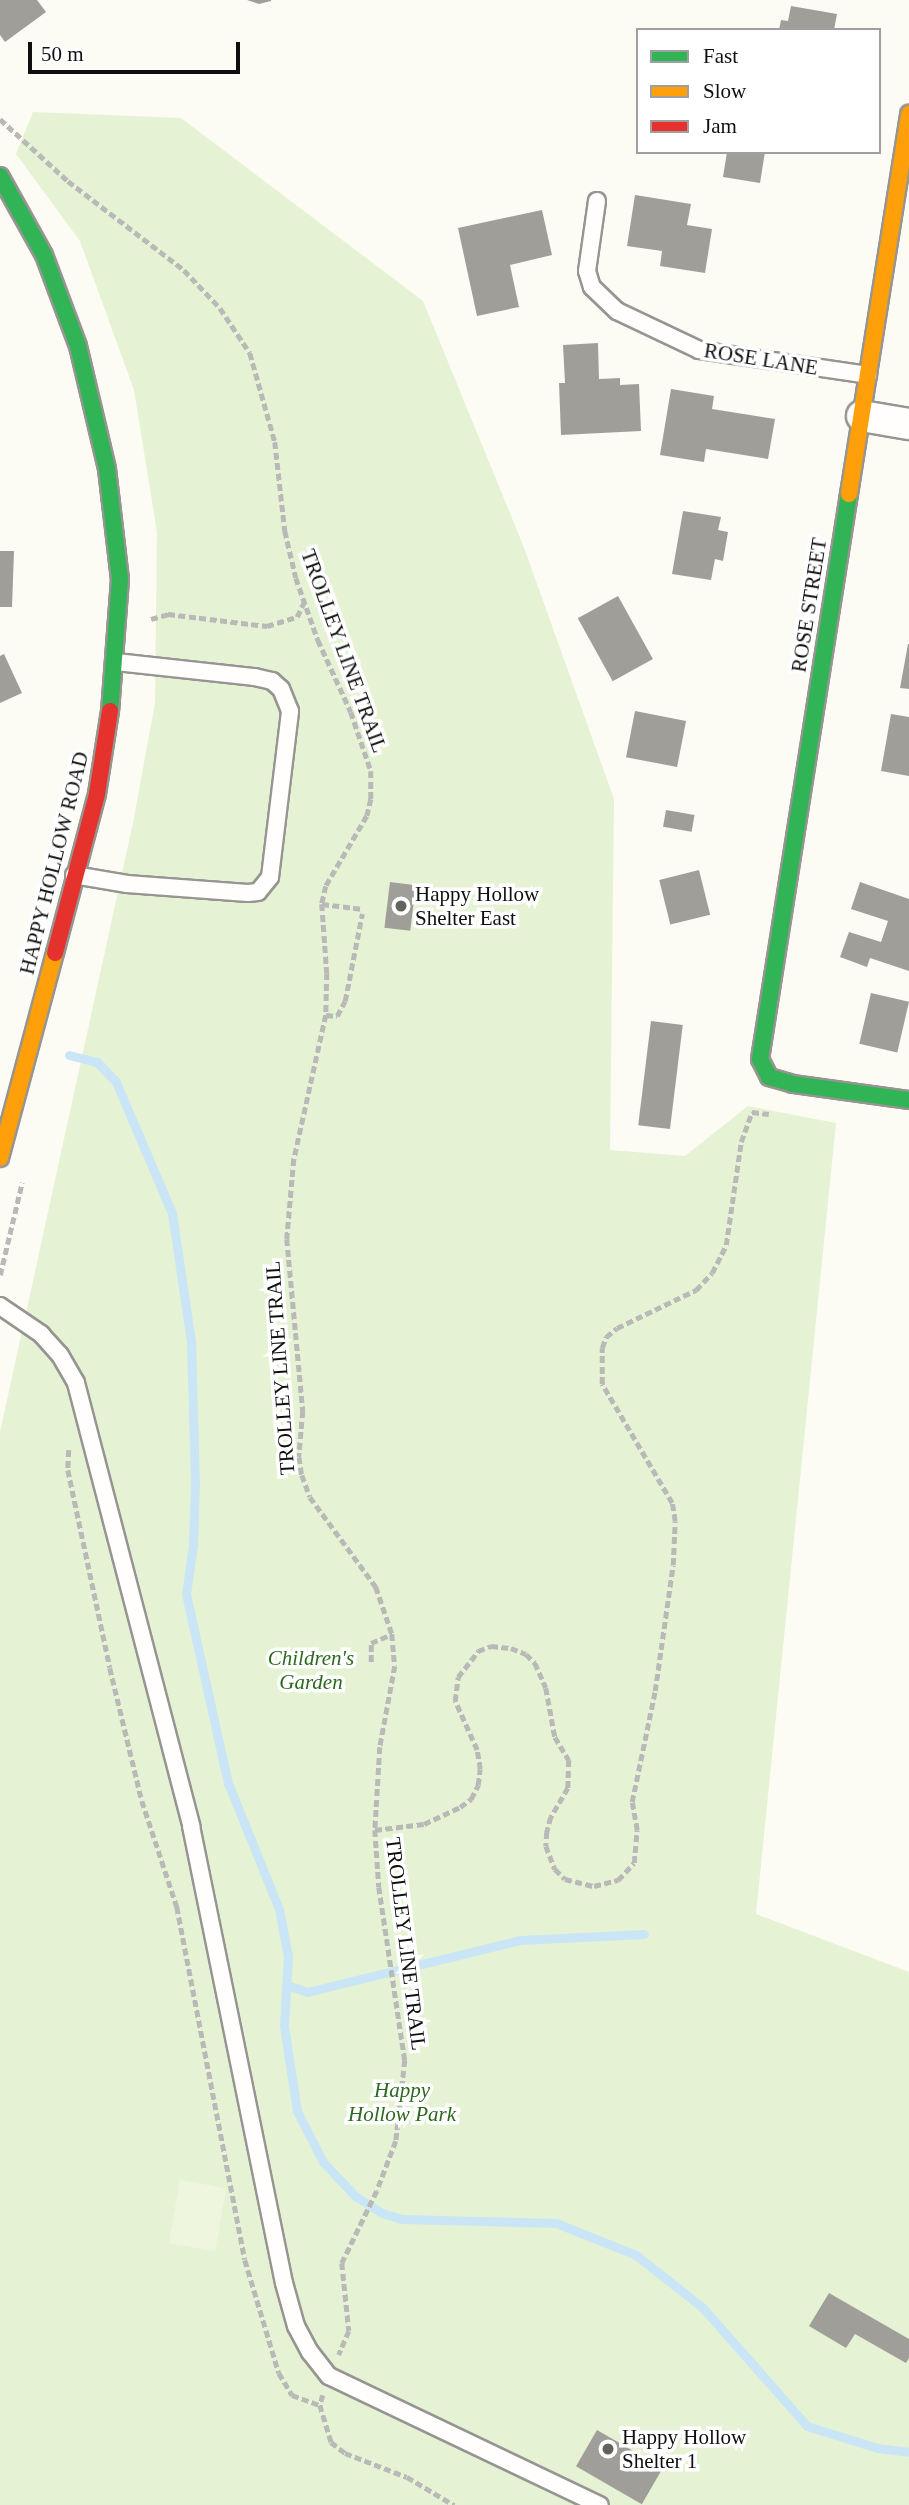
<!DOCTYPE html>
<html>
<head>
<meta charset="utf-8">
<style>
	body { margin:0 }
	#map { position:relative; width:909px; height:2505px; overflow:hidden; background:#fcfbf4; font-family:"Times New Roman",serif }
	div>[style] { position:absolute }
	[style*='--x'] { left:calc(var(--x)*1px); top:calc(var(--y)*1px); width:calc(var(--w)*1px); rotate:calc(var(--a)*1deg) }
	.green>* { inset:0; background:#e5f2d4 }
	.pitch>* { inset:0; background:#eff6de; transform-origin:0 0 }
	.stream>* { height:9px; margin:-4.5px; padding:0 4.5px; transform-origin:4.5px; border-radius:4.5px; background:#cae6f6 }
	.building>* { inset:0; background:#a09e99; transform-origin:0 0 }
	.path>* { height:4.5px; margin-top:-2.25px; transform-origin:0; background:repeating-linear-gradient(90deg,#b9b9b8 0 7px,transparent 0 10.5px) }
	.roads { filter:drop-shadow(2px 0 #969592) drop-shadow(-2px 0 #969592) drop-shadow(0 2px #969592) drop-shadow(0 -2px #969592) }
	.lane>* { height:16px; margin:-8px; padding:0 8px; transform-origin:8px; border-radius:8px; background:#fffefd }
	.street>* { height:30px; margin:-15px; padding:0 15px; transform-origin:15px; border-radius:15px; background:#fffefd }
	.fast>* { height:16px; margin:-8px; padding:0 8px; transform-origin:8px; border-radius:8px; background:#30b455 }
	.slow>* { height:16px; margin:-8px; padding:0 8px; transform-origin:8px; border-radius:8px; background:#ff9f0a }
	.jam>* { height:16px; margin:-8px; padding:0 8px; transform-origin:8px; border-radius:8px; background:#e5322d }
	.dots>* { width:19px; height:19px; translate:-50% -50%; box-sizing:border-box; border:4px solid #fff; border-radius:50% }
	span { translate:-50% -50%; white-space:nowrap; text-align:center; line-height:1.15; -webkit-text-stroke:7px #fff; paint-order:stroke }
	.street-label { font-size:21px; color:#0f0f0f }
	.poi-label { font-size:21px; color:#0f0f0f }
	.left { translate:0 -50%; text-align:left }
	.park-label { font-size:21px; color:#2c691e; font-style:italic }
	.legend { position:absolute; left:636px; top:28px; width:245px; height:126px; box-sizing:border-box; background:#fff; border:2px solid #9f9f9f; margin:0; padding:9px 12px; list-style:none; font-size:21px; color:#0f0f0f }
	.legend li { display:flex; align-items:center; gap:14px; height:35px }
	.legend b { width:35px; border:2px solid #9f9f9f }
	.scale { position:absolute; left:28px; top:42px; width:212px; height:32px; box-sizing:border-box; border:4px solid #0f0f0f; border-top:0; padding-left:9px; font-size:21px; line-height:24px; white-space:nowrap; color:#0f0f0f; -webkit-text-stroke:5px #fff; paint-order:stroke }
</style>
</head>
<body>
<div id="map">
	<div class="green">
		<div style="clip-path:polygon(33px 112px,181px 118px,423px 301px,523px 545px,614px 799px,610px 1150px,685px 1156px,748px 1106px,836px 1123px,756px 1914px,909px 1972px,909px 2505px,0 2505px,0 1432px,133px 823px,155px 703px,157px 532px,134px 390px,80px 241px,16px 154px)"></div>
	</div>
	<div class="pitch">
		<div style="left:180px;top:2180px;width:47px;height:64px;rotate:10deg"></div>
	</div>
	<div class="stream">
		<div style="--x:69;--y:1055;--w:29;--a:14"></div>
		<div style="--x:97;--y:1062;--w:28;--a:46"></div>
		<div style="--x:116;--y:1082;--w:142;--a:66.9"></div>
		<div style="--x:172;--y:1213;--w:129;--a:81.6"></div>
		<div style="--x:191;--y:1341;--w:141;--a:88.4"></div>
		<div style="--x:195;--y:1482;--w:63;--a:91.8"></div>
		<div style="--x:193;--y:1545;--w:49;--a:98.1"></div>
		<div style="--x:186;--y:1594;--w:194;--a:77.5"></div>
		<div style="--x:228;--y:1783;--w:136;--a:68"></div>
		<div style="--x:279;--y:1909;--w:48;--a:79.2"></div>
		<div style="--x:288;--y:1956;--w:70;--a:93.3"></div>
		<div style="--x:284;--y:2026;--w:86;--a:81.3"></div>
		<div style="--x:297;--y:2111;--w:57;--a:63"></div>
		<div style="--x:323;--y:2162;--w:47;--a:46.7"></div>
		<div style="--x:355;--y:2196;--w:32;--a:32"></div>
		<div style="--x:382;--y:2213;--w:21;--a:17"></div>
		<div style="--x:402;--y:2219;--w:154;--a:1.5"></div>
		<div style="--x:556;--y:2223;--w:86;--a:21.8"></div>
		<div style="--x:636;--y:2255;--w:85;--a:38.3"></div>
		<div style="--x:703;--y:2308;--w:157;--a:48.6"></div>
		<div style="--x:807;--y:2426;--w:73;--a:17.4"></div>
		<div style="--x:877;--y:2448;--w:32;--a:7"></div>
		<div style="--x:287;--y:1985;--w:21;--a:19"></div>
		<div style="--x:307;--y:1992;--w:220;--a:-13.7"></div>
		<div style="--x:521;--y:1940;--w:123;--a:-2.8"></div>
	</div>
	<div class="building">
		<div style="clip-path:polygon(0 0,37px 0,46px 12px,5px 42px,0 35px)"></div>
		<div style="clip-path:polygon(247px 0,271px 0,271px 1px,259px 4px)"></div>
		<div style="clip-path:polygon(791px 6px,837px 14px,834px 30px,779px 30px,781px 20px,788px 21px)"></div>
		<div style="clip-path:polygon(727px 152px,765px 152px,760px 183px,723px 177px)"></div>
		<div style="clip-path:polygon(635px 195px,691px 204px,687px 225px,712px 229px,705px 273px,660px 266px,662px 251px,627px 246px)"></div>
		<div style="clip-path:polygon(542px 210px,552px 255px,510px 265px,519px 307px,477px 316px,458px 228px)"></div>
		<div style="clip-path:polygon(598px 343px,599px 379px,620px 378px,620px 385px,639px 384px,641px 431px,561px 435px,559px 383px,565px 383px,563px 345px)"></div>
		<div style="clip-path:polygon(671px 389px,714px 396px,712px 409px,775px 419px,768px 459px,706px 449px,704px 462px,660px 455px)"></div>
		<div style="clip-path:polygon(683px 511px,721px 517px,718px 530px,728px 532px,723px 561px,715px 559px,711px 580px,672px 574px)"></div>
		<div style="clip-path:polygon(0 551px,14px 551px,12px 607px,0 607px)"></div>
		<div style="left:618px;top:596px;width:72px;height:46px;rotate:61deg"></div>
		<div style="clip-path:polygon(908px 644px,909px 644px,909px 689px,900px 688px)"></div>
		<div style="clip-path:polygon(4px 654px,22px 693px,0 703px,0 656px)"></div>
		<div style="left:635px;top:711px;width:52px;height:47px;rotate:11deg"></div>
		<div style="clip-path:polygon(891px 714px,909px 717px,909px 776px,881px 771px)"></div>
		<div style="left:666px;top:810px;width:29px;height:17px;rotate:10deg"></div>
		<div style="left:699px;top:870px;width:46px;height:41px;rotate:76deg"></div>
		<div style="left:390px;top:882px;width:26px;height:46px;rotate:7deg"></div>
		<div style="clip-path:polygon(860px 882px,909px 899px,909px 971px,870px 958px,867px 967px,840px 957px,849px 932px,881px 942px,888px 921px,851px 909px)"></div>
		<div style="left:871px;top:993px;width:39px;height:52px;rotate:13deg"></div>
		<div style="left:651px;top:1021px;width:32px;height:105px;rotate:7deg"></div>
		<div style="clip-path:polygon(829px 2293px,909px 2339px,909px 2358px,906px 2363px,855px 2334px,846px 2348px,809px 2326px)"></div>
		<div style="left:597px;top:2430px;width:76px;height:42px;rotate:30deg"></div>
	</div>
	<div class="path">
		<div style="--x:0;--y:119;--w:92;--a:42.4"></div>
		<div style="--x:68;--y:181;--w:146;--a:37.5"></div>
		<div style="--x:184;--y:270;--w:52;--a:46.5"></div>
		<div style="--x:220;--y:308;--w:54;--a:56.3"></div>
		<div style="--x:250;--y:353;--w:92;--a:74.3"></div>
		<div style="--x:275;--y:442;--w:90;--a:83.6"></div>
		<div style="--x:285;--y:531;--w:48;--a:76.8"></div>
		<div style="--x:296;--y:578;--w:66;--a:70.5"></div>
		<div style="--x:318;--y:640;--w:79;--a:65.4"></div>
		<div style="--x:351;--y:712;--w:62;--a:71.3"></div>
		<div style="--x:371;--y:771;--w:28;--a:90"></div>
		<div style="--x:371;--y:799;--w:17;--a:103"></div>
		<div style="--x:367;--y:816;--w:81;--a:120.4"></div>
		<div style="--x:326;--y:886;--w:18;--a:103"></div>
		<div style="--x:322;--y:904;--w:69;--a:85.9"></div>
		<div style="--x:327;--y:973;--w:42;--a:91.4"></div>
		<div style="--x:326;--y:1015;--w:148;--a:102.5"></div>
		<div style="--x:294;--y:1159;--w:80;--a:95"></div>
		<div style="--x:287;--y:1239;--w:173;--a:84.7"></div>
		<div style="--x:303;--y:1411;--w:46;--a:95"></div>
		<div style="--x:299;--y:1457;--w:18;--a:81"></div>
		<div style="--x:302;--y:1475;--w:23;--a:70"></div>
		<div style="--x:310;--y:1497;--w:112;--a:53.7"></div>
		<div style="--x:376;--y:1587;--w:50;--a:71.2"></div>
		<div style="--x:392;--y:1634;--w:32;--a:85"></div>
		<div style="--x:395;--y:1666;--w:82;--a:100.5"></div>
		<div style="--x:380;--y:1747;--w:83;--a:93.4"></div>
		<div style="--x:375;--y:1830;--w:57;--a:86"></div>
		<div style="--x:379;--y:1887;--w:175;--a:81.5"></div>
		<div style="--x:405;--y:2060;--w:81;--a:96.3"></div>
		<div style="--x:396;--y:2141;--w:53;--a:110.8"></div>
		<div style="--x:377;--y:2191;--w:80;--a:115.9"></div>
		<div style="--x:342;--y:2263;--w:68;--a:84.1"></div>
		<div style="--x:349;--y:2331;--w:26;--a:113"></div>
		<div style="--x:151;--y:619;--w:18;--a:-16"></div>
		<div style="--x:168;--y:614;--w:100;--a:6.9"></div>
		<div style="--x:267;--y:626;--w:31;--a:-17"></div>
		<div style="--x:297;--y:617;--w:17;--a:-65"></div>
		<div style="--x:322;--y:904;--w:41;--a:7"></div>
		<div style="--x:326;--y:1015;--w:11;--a:5"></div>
		<div style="--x:337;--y:1016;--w:17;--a:-62"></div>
		<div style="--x:345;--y:1001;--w:89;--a:-78.9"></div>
		<div style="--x:0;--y:1275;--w:95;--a:-76.6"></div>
		<div style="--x:69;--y:1450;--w:20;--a:93"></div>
		<div style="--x:68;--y:1470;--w:202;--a:78"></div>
		<div style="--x:110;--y:1668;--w:137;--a:76.5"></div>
		<div style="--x:142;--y:1801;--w:112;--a:71.7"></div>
		<div style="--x:177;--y:1907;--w:359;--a:79.1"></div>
		<div style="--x:245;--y:2260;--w:118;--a:73.3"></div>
		<div style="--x:279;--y:2373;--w:26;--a:59"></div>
		<div style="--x:292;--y:2395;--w:30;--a:20"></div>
		<div style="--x:371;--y:1662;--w:19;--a:-90"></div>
		<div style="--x:371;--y:1643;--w:23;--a:-23"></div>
		<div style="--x:375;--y:1830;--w:49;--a:-7"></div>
		<div style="--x:424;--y:1824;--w:40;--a:-25"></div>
		<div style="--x:460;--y:1807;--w:14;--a:-36"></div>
		<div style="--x:471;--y:1799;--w:16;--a:-63"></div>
		<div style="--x:478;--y:1785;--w:16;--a:-83"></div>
		<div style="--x:480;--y:1769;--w:19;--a:-99"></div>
		<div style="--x:477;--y:1750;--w:54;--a:-114.2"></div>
		<div style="--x:455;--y:1701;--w:24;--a:-83"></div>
		<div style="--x:458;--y:1677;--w:33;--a:-52"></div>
		<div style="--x:478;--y:1651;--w:14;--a:-21"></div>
		<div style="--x:491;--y:1646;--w:20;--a:6"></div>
		<div style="--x:511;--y:1648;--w:16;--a:22"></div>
		<div style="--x:526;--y:1654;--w:13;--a:45"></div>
		<div style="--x:535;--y:1663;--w:27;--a:66"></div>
		<div style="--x:546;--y:1688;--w:50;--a:79.6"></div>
		<div style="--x:555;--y:1737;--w:27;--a:59"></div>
		<div style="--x:569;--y:1760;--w:28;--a:92"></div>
		<div style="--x:568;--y:1788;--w:34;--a:120"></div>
		<div style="--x:551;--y:1817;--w:16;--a:105"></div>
		<div style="--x:547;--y:1832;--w:14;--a:94"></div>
		<div style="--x:546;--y:1846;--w:25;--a:69"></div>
		<div style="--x:555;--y:1869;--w:14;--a:45"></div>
		<div style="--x:565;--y:1879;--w:30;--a:14"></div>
		<div style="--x:594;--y:1886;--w:25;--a:-14"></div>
		<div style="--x:618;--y:1880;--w:23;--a:-47"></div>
		<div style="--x:634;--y:1863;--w:33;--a:-85"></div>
		<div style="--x:637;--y:1830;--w:28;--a:-100"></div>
		<div style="--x:632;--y:1802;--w:113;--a:-78.3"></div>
		<div style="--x:655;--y:1691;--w:127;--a:-81.9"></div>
		<div style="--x:673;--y:1565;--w:44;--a:-87.4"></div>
		<div style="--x:675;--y:1521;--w:18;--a:-99"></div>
		<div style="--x:672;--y:1503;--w:138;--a:-120.5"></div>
		<div style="--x:602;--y:1384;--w:36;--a:-90"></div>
		<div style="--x:602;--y:1348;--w:12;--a:-70"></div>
		<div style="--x:606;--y:1337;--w:14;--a:-39"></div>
		<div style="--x:617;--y:1328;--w:88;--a:-25.7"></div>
		<div style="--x:696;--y:1290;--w:23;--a:-47"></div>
		<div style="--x:712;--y:1273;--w:31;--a:-63"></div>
		<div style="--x:726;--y:1245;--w:104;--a:-81.7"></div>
		<div style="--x:741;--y:1142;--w:32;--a:-70"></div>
		<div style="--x:752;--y:1112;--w:17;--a:7"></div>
		<div style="--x:323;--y:2395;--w:10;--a:107"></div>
		<div style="--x:320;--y:2405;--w:39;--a:73"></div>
		<div style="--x:331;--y:2442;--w:18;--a:38"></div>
		<div style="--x:345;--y:2453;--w:66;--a:21.2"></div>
		<div style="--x:407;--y:2477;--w:55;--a:30.8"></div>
	</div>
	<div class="roads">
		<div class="lane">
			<div style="--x:597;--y:201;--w:71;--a:98.1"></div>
			<div style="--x:587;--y:271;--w:17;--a:73"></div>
			<div style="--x:592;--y:287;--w:35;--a:44"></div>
			<div style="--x:617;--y:311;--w:91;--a:25.4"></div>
			<div style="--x:699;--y:350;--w:171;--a:8.4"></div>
			<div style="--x:74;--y:875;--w:54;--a:9.6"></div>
			<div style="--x:127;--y:884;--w:121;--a:4.3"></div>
			<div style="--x:248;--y:893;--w:10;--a:-6"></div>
			<div style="--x:258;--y:892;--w:19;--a:-51"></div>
			<div style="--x:270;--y:877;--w:167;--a:-83.1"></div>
			<div style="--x:290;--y:711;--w:24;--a:-112"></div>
			<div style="--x:281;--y:689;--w:12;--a:-138"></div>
			<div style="--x:272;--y:681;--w:18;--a:-167"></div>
			<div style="--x:254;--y:677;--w:140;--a:-173.8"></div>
			<div style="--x:0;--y:1306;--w:50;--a:34.3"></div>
			<div style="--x:41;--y:1334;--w:28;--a:48"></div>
			<div style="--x:60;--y:1355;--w:32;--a:60"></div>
			<div style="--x:76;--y:1383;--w:458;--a:75.4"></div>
			<div style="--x:191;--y:1826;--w:466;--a:78.5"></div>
			<div style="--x:284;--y:2283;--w:45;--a:74.4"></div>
			<div style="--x:296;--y:2326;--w:30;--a:62"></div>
			<div style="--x:310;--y:2352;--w:31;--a:52"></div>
			<div style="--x:329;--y:2376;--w:300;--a:25.5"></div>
		</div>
		<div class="street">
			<div style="--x:862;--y:416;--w:48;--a:9.7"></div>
		</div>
		<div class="fast">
			<div style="--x:0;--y:176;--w:90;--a:60.9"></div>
			<div style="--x:44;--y:255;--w:97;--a:69.5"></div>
			<div style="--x:78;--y:346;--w:126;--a:76.7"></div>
			<div style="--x:107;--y:469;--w:111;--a:83.3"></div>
			<div style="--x:120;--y:579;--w:132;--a:94.3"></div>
			<div style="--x:849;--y:494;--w:572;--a:98.95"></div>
			<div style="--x:760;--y:1059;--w:20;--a:63"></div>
			<div style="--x:769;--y:1077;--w:25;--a:16"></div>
			<div style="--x:793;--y:1084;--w:117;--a:7.9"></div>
		</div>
		<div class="slow">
			<div style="--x:849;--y:494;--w:385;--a:-81"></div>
			<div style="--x:0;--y:1158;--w:212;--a:-75"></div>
		</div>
		<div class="jam">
			<div style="--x:55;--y:953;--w:164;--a:-75.2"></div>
			<div style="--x:97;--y:794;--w:84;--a:-81.1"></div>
		</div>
	</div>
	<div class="dots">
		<div style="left:401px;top:906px;background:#62625f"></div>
		<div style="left:608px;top:2449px;background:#62625f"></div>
	</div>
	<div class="street-label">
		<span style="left:761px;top:359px;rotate:9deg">ROSE LANE</span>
		<span style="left:809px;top:605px;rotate:-81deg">ROSE STREET</span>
		<span style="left:344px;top:651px;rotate:70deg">TROLLEY LINE TRAIL</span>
		<span style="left:54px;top:863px;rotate:-76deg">HAPPY HOLLOW ROAD</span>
		<span style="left:280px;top:1368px;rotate:-94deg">TROLLEY LINE TRAIL</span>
		<span style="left:406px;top:1944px;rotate:83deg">TROLLEY LINE TRAIL</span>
	</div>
	<div class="poi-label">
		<span class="left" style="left:415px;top:906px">Happy Hollow<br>Shelter East</span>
		<span class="left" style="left:622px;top:2449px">Happy Hollow<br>Shelter 1</span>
	</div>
	<div class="park-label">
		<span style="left:311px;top:1670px">Children's<br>Garden</span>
		<span style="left:402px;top:2102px">Happy<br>Hollow Park</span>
	</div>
	<ul class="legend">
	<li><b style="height:9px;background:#30b455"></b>Fast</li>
	<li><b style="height:9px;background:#ff9f0a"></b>Slow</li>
	<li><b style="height:9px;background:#e5322d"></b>Jam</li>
	</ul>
	<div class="scale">50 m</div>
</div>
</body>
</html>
